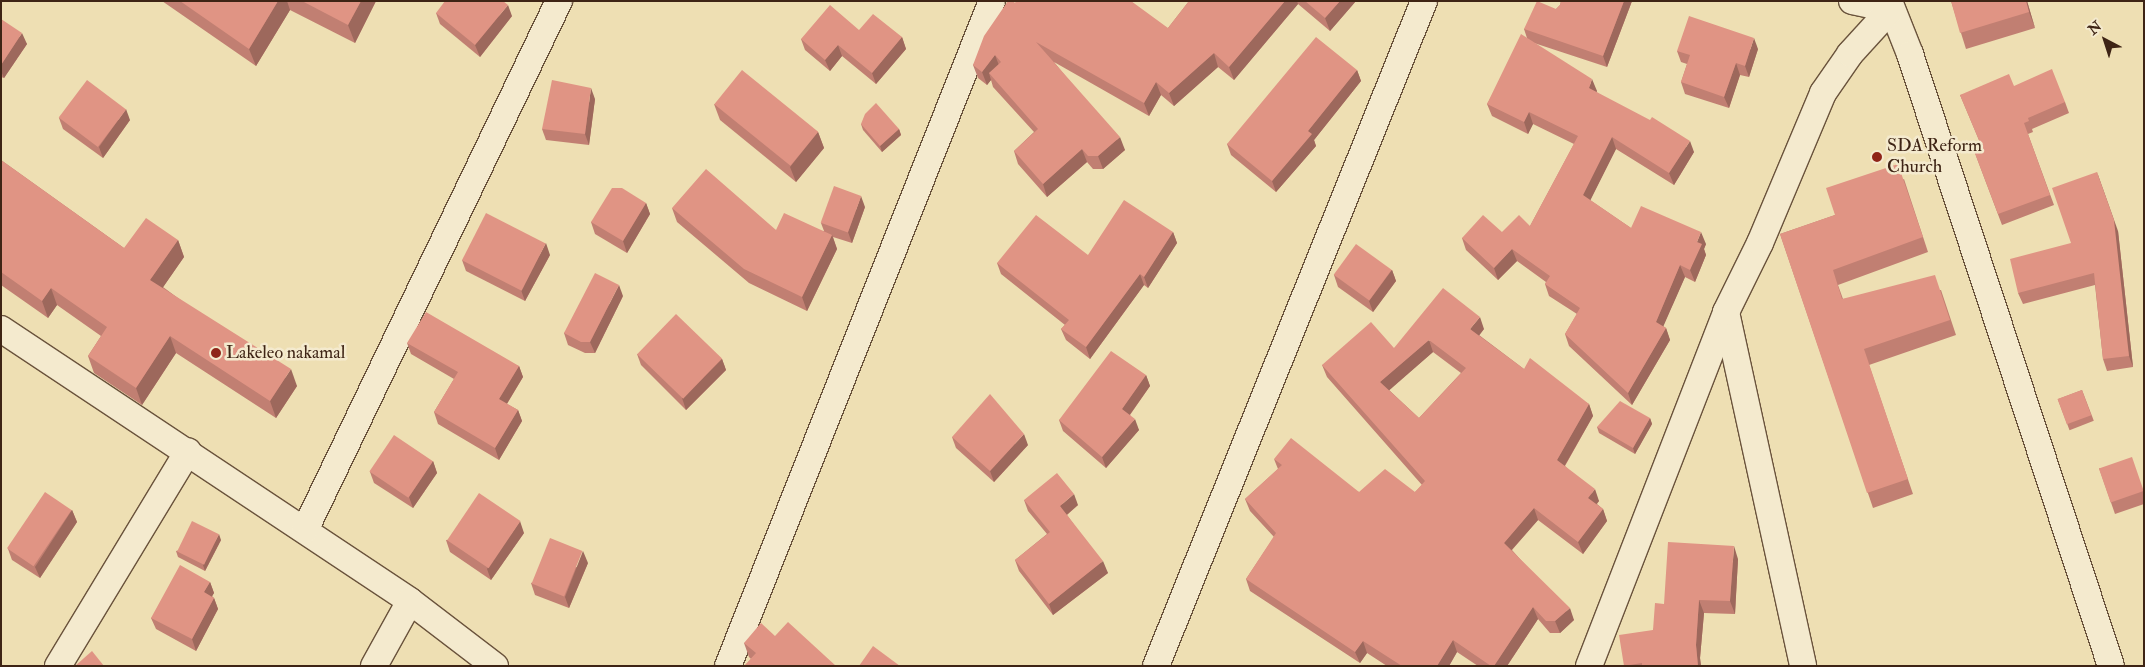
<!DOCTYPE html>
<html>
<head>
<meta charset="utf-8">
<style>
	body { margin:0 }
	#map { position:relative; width:2145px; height:667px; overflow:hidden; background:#eedfb3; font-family:"IM FELL Double Pica",serif }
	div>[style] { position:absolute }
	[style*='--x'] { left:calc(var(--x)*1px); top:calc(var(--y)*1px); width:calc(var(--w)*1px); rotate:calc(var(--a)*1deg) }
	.roads { filter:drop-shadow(1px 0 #6a533c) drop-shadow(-1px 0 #6a533c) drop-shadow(0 1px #6a533c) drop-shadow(0 -1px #6a533c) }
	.street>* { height:26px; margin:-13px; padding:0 13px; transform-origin:13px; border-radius:13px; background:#f4eace }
	.wall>* { inset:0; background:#c17f72; transform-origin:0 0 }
	.shaded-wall>* { inset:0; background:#9d685c }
	.building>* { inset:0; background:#e09484; transform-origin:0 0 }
	.dots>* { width:14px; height:14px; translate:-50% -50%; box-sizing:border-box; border:2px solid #f4eace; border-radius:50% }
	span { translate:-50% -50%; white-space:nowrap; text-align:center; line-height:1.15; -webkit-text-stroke:5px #f4eace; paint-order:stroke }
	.poi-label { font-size:18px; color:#3e2415 }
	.left { translate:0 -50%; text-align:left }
	.frame { position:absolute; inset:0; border:2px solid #3e2415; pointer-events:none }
	.north { position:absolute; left:2080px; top:15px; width:50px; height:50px; -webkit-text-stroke:4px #f4eace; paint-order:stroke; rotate:320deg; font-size:14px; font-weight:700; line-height:20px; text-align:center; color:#3e2415 }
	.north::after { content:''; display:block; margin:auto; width:18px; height:22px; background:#3e2415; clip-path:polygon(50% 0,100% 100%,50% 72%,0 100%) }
</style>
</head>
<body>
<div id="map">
	<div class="roads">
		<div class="street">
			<div style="--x:1852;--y:1;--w:40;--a:12"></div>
			<div style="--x:1889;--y:1;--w:57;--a:68.4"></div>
			<div style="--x:1910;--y:54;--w:644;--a:71.82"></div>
			<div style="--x:1726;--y:312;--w:362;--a:77.7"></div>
			<div style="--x:1;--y:329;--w:491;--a:33.6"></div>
			<div style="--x:410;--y:601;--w:107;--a:37.4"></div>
			<div style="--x:305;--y:530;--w:587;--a:-64.35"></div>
			<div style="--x:58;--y:666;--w:251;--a:-58.8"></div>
			<div style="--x:374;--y:666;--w:74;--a:-61"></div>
			<div style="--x:728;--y:666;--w:715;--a:-68.35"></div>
			<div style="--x:1156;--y:666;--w:717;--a:-68.05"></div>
			<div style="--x:1589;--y:666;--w:380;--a:-68.8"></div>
			<div style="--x:1726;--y:312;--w:77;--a:-63.8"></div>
			<div style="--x:1760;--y:243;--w:163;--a:-67.2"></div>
			<div style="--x:1823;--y:93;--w:47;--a:-55.3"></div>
			<div style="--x:1850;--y:54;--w:61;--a:-47.7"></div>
		</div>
	</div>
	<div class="wall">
		<div style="clip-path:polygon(162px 1px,376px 1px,355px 43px,290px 10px,256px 66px)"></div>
		<div style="clip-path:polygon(1189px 1px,1356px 1px,1330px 31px,1298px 4px,1234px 80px,1218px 67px,1174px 106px,1161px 95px,1149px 116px,1054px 62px,1125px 150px,1103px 169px,1093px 169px,1087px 162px,1047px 197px,1018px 164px,1014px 151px,1034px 132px,993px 87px,991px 80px,987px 85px,978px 78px,973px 65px,1015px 3px,1168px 28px)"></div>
		<div style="clip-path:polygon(1561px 1px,1632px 1px,1607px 67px,1534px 43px,1597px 91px,1596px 92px,1694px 152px,1674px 185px,1616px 149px,1590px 200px,1631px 228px,1706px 244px,1704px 249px,1706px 255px,1695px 282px,1685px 277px,1663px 326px,1666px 328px,1670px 340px,1632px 405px,1569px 346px,1565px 334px,1577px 314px,1549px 296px,1545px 284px,1546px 282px,1517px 261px,1498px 280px,1466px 250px,1462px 238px,1502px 232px,1530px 226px,1574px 144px,1533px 124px,1528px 134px,1492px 116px,1487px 104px,1527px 38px,1524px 29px,1556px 9px,1560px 5px)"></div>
		<div style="clip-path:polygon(1951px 1px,2027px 1px,2035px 28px,1966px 49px)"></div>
		<div style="clip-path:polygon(436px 13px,512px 16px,480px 57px,440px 24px)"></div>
		<div style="clip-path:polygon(1px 19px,27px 44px,4px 78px,1px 77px)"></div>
		<div style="clip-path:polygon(859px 30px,902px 37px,906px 49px,876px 84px,842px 56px,830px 71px,805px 50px,801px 39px)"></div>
		<div style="clip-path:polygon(1758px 49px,1749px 77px,1740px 75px,1729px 108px,1685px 94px,1681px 82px,1687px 64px,1681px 62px,1677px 51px)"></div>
		<div style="clip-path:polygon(1357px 70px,1361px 81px,1314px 140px,1316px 146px,1276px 192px,1231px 155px,1227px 144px)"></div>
		<div style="clip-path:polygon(2014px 86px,2065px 102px,2069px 113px,2032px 129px,2033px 132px,2028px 134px,2054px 205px,2002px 225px,1973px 148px,1981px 145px,1960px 95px)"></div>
		<div style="clip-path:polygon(595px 99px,589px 145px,546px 140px,542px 129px)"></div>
		<div style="clip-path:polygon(714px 104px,818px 132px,824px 148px,796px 182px,720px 120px)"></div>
		<div style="clip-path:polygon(59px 118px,130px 120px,103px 158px,63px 129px)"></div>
		<div style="clip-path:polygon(861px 124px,899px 129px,901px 135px,882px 152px,863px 130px)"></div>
		<div style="clip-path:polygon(1px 160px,124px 248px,178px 240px,184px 257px,163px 287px,297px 386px,276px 418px,176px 353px,142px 405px,94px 373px,88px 356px,101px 336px,57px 305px,48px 318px,1px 285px)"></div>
		<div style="clip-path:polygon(1904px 179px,1928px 252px,1838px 285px,1843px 299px,1941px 290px,1956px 335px,1869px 365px,1913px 494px,1873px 508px,1780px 234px,1835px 215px)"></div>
		<div style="clip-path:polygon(646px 203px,650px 214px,627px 253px,595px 234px,591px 222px)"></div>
		<div style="clip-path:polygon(865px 207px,852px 243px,833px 237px,837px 249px,807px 311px,749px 283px,677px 222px,672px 208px,776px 230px,824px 231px,821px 223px)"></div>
		<div style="clip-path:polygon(2118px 231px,2133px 367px,2107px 371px,2103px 359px,2095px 285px,2023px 304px,2018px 293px)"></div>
		<div style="clip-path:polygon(1173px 232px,1177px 243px,1148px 288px,1144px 285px,1090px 359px,1066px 340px,1061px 329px,1065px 325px,1001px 274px,997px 263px,1088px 255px)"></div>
		<div style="clip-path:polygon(550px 255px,525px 301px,466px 271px,462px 260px)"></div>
		<div style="clip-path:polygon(1392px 270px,1396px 281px,1373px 312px,1338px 287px,1334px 275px)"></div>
		<div style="clip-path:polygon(623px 296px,595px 353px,585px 353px,568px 345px,564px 333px)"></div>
		<div style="clip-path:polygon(evenodd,1484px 329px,1479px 335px,1524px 369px,1589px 404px,1593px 416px,1565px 466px,1599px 501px,1597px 504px,1603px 509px,1607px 521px,1583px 554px,1538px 520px,1512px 550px,1574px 620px,1560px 633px,1550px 633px,1538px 619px,1507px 666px,1478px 666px,1457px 652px,1449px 666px,1387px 666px,1367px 653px,1360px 663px,1250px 591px,1246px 579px,1274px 537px,1250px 511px,1245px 499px,1278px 469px,1274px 459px,1359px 492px,1415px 492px,1422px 485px,1327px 377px,1322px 365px,1394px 348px,1484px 329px,1433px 352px,1461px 373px,1419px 418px,1389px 390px,1433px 352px)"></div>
		<div style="clip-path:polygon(407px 343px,519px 366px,523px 377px,507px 404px,518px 410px,522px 421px,499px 460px,438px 424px,434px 412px,454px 379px,411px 354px)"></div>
		<div style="clip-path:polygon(637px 354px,722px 359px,726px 370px,686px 410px,641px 365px)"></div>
		<div style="clip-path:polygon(1146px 375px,1150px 386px,1130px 415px,1139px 430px,1106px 468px,1063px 431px,1059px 420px)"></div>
		<div style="left:2082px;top:390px;width:33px;height:26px;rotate:69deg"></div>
		<div style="clip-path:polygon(1650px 418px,1652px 424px,1635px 454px,1599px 433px,1597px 427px)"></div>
		<div style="clip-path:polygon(952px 437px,1028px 445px,994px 482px,956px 448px)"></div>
		<div style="clip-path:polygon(433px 461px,437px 473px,413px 508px,374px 483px,370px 472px)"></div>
		<div style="clip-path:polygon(2099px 468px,2144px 490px,2144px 504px,2115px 514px)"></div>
		<div style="clip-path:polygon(1024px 500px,1078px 505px,1067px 515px,1108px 573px,1053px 615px,1019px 571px,1015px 560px,1047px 534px,1028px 511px)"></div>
		<div style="clip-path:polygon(72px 510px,77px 522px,40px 578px,12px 560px,8px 549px)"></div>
		<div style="clip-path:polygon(524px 533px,491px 580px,450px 552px,446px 540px)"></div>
		<div style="clip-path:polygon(221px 540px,205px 571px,178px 557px,176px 551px)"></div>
		<div style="clip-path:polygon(1738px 559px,1735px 614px,1704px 613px,1700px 658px,1701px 666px,1624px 666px,1653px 630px,1664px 604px)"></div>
		<div style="clip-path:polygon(588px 563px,569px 608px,535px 595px,531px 583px)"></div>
		<div style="clip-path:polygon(210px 582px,214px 593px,212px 596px,214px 598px,218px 609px,196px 651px,156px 629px,151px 618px)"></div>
		<div style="clip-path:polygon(775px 636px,751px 659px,749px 657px,744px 643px)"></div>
	</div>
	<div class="shaded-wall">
		<div style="clip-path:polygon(278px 1px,287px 1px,290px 10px,256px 66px,249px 49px)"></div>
		<div style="clip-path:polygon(361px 1px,376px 1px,355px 43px,348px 25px)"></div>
		<div style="clip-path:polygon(1285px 1px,1297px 1px,1298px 4px,1234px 80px,1229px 67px)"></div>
		<div style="clip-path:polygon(1340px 1px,1356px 1px,1330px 31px,1325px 18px)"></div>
		<div style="clip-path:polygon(1624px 1px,1632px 1px,1607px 67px,1603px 56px)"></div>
		<div style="clip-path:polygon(2026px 1px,2027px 1px,2035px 28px,2029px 12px)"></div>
		<div style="clip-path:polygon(508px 5px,512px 16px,480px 57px,475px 45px)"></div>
		<div style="clip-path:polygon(22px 33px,27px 44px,4px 78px,1px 71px,1px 65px)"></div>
		<div style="clip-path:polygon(902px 37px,906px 49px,876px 84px,872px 73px)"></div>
		<div style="clip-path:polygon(1754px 38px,1758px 49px,1749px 77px,1745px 66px)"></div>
		<div style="clip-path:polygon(838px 45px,842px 56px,830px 71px,825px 60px)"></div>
		<div style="clip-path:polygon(1214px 53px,1218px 67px,1174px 106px,1169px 93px)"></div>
		<div style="clip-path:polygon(995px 55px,1000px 68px,989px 73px,991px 80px,987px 85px,982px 72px)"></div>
		<div style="clip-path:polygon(1736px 63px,1740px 75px,1729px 108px,1724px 97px)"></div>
		<div style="clip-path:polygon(1357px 70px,1361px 81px,1314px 140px,1316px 146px,1276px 192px,1272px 181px,1308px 131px)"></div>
		<div style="clip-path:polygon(1592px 79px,1597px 91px,1593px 100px,1589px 88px)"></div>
		<div style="clip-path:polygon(1156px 82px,1161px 95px,1149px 116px,1144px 103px)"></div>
		<div style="clip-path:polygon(591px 88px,595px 99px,589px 145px,585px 134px)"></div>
		<div style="clip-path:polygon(126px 109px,130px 120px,103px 158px,99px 147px)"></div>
		<div style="clip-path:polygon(1529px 112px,1533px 124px,1528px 134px,1524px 122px)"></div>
		<div style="clip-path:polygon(899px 129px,901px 135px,882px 152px,880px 146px)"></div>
		<div style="clip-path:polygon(818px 132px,824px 148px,796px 182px,790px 167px)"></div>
		<div style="clip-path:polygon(1120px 137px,1125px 150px,1103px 169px,1098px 156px)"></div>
		<div style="clip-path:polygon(1612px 137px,1616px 149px,1587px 207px,1583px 195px)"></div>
		<div style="clip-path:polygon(1690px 141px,1694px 152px,1674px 185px,1669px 173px)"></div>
		<div style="clip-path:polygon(1082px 149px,1087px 162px,1047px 197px,1043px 184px)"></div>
		<div style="clip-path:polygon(2097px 172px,2118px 231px,2133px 367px,2129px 356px)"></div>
		<div style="clip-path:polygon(861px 196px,865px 207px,852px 243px,848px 232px)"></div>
		<div style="clip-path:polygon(646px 203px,650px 214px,627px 253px,623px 241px)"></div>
		<div style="clip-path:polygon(1173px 232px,1177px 243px,1148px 288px,1144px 277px)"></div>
		<div style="clip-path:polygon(1701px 232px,1706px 244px,1704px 249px,1706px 255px,1695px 282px,1690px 270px,1697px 242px)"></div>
		<div style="clip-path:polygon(832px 235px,837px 249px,807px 311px,802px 297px)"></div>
		<div style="clip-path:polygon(178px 240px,184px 257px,157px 296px,150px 280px)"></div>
		<div style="clip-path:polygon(546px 243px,550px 255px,525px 301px,521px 290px)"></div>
		<div style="clip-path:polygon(1512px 249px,1517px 261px,1498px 280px,1494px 268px)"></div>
		<div style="clip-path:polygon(1680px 265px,1685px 277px,1660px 334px,1656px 322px)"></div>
		<div style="clip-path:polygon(1392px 270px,1396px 281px,1373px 312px,1369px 301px)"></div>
		<div style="clip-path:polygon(1140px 274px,1144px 285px,1090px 359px,1086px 347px)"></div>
		<div style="clip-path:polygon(619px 285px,623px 296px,595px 353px,590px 342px)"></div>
		<div style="clip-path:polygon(51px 288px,57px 305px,48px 318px,42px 301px)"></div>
		<div style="clip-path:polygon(1480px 317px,1484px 329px,1475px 341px,1470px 329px)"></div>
		<div style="clip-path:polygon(1666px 328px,1670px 340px,1632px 405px,1628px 393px)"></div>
		<div style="clip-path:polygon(170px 336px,176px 353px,142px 405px,136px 388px)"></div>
		<div style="clip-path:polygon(1429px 340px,1433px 352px,1385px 394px,1380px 382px)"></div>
		<div style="clip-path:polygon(722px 359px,726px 370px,686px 410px,682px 398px)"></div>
		<div style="clip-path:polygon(519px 366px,523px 377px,503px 410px,499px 399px)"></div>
		<div style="clip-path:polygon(291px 369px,297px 386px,276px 418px,270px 401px)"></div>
		<div style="clip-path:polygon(1146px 375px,1150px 386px,1126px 420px,1122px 409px)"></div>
		<div style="clip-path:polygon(1589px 404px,1593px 416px,1561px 472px,1557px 460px)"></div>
		<div style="clip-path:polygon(518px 410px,522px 421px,499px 460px,495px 448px)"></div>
		<div style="clip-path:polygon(1650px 418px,1652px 424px,1635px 454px,1633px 448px)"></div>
		<div style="clip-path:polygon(1135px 419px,1139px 430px,1106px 468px,1102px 457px)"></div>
		<div style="clip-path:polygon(1024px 434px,1028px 445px,994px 482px,990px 471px)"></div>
		<div style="clip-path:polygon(433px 461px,437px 473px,413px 508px,409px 497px)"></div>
		<div style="clip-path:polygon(1595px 489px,1599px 501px,1592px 509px,1588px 498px)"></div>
		<div style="clip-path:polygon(1074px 494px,1078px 505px,1064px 517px,1060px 506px)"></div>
		<div style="clip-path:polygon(1534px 508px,1538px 520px,1508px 554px,1504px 543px)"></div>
		<div style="clip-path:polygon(1603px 509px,1607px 521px,1583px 554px,1578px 542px)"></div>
		<div style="clip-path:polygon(72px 510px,77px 522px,40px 578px,35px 567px)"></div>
		<div style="clip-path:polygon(520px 521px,524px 533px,491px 580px,487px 569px)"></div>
		<div style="clip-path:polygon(219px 534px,221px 540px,205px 571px,203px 565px)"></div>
		<div style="clip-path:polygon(1734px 546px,1738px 559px,1735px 614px,1730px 601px)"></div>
		<div style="clip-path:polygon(583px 551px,588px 563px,569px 608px,565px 597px)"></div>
		<div style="clip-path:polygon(1103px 561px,1108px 573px,1053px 615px,1049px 604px)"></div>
		<div style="clip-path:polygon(210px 582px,214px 593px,208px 603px,204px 592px)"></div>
		<div style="clip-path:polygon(214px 598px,218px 609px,196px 651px,192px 639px)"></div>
		<div style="clip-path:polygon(1699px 600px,1704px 613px,1700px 658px,1701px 666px,1698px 666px,1696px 645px)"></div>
		<div style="clip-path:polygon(1533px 607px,1538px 619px,1507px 666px,1494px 666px)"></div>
		<div style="clip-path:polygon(1570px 608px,1574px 620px,1560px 633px,1555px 621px)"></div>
		<div style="clip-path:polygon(1453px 640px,1457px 652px,1449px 666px,1437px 666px)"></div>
		<div style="clip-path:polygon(1363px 641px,1367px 653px,1360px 663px,1355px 652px)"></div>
	</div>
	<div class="building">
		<div style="clip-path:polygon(180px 1px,278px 1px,249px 49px)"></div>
		<div style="clip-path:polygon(302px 1px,361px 1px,348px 25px)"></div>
		<div style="clip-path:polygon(445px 1px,503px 1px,508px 5px,475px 45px,436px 13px)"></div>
		<div style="clip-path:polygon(1008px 1px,1013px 1px,1015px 3px,1016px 1px,1131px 1px,1168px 28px,1189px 1px,1285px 1px,1229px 67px,1214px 53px,1169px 93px,1156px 82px,1144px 103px,1036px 42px,1120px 137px,1098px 156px,1088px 156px,1082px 149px,1043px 184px,1014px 151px,1038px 129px,989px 73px,1001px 62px,995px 55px,982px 72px,973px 65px,984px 36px)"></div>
		<div style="clip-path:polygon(1305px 1px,1340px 1px,1325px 18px)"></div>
		<div style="clip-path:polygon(1537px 1px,1556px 9px,1560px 5px,1561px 1px,1624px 1px,1603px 56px,1524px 29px)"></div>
		<div style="clip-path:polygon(1951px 1px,2026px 1px,2029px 12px,1960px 33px)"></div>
		<div style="clip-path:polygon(830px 5px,859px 30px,873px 14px,902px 37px,872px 73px,838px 45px,825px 60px,801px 39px)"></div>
		<div style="clip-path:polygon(1689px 16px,1754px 38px,1745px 66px,1736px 63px,1724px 97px,1681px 82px,1690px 55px,1677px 51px)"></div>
		<div style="clip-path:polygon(1px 19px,22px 33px,1px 65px)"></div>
		<div style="clip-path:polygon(1521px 34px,1592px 79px,1589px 88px,1650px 120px,1652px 117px,1690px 141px,1669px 173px,1612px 137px,1583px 195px,1631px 228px,1641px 206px,1701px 232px,1697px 242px,1702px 244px,1690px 270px,1680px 265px,1656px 322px,1666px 328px,1628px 393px,1565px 334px,1580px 308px,1545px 284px,1550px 276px,1512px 249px,1494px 268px,1462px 238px,1483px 215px,1502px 232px,1519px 215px,1530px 226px,1578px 136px,1529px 112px,1524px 122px,1487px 104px)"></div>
		<div style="clip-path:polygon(1316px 37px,1357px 70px,1308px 131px,1312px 134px,1272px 181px,1227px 144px)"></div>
		<div style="clip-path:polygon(2052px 69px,2065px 102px,2028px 118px,2029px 121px,2024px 123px,2050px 195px,1998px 214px,1973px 148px,1981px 145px,1960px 95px,2009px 74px,2014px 86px)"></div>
		<div style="left:742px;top:70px;width:98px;height:44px;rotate:39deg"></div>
		<div style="left:87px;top:80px;width:49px;height:47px;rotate:37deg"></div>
		<div style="clip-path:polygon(552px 80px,591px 88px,585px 134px,542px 129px)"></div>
		<div style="clip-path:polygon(876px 103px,899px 129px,880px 146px,861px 124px,865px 114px)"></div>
		<div style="clip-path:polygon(1px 160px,124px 248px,146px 218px,178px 240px,150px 280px,291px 369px,270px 401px,170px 336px,136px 388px,88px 356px,107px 327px,51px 288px,42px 301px,1px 272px)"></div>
		<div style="clip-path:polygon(1898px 164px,1923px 237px,1833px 270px,1842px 299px,1935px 275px,1950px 320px,1864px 349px,1908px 479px,1867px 493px,1780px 234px,1835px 215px,1826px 188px)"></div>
		<div style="clip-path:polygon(706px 169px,776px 230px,784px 213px,832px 235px,802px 297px,744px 269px,672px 208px)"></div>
		<div style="clip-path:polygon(2097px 172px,2114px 220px,2129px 356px,2103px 359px,2094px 273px,2018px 293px,2010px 259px,2071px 243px,2052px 188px)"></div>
		<div style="left:834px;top:186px;width:29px;height:39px;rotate:20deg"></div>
		<div style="clip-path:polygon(612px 188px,622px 188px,646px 203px,623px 241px,591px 222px)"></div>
		<div style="clip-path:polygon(1124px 200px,1173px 232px,1144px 277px,1140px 274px,1086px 347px,1061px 329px,1069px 320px,997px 263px,1036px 215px,1088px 255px)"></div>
		<div style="left:486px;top:213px;width:67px;height:53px;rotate:27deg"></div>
		<div style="left:1356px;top:244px;width:44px;height:38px;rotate:36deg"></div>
		<div style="clip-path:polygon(595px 273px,619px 285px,590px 342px,581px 342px,564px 333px)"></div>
		<div style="clip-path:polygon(evenodd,1443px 288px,1480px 317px,1470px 329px,1524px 369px,1530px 358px,1589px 404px,1557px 460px,1595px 489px,1588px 498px,1603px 509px,1578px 542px,1534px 508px,1504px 543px,1570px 608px,1555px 621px,1546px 621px,1533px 607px,1494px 666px,1491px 666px,1453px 640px,1437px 666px,1402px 666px,1363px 641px,1355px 652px,1246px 579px,1276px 533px,1245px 499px,1282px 465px,1274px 459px,1291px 438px,1359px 492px,1385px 469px,1415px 492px,1425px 481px,1322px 365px,1371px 322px,1394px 348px,1443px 288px,1429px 340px,1466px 368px,1419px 418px,1380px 382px,1429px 340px)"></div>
		<div style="clip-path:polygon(426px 312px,519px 366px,499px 399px,518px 410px,495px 448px,434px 412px,458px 372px,407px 343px)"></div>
		<div style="left:676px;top:314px;width:64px;height:56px;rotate:44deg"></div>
		<div style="clip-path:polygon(1111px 351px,1146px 375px,1122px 409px,1135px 419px,1102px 457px,1059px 420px)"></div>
		<div style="left:2082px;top:390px;width:27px;height:26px;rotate:70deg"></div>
		<div style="clip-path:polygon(990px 394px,1024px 434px,990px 471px,952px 437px)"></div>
		<div style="clip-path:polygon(1620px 401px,1650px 418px,1633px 448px,1597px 427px)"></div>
		<div style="left:394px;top:435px;width:47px;height:44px;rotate:34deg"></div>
		<div style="left:2132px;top:457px;width:36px;height:35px;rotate:71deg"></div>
		<div style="clip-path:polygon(1057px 473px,1074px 494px,1060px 506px,1103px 561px,1049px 604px,1015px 560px,1050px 532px,1024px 500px)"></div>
		<div style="left:45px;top:492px;width:32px;height:68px;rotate:34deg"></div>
		<div style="left:479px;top:493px;width:50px;height:57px;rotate:34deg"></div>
		<div style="left:192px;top:521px;width:30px;height:34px;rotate:26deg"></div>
		<div style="left:550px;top:538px;width:35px;height:49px;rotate:22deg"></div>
		<div style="clip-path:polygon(1668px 542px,1734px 546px,1730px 601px,1699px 600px,1696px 645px,1698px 666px,1642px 666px,1642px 663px,1624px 666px,1619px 635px,1653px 630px,1655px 603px,1664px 604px)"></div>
		<div style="clip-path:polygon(180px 565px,210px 582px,204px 592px,214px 598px,192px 639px,151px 618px)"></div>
		<div style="clip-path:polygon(788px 622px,836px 666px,744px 666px,756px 653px,744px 643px,761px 623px,775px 636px)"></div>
		<div style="clip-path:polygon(873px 646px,900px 666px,859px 666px)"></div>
		<div style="clip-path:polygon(92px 651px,104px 666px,75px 666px)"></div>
	</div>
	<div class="dots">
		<div style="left:1877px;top:157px;background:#8f2418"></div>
		<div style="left:216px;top:353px;background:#8f2418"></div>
	</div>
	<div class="poi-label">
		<span class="left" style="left:1887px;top:157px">SDA Reform<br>Church</span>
		<span class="left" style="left:226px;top:353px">Lakeleo nakamal</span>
	</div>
	<div class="frame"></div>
	<div class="north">N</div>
</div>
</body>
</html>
